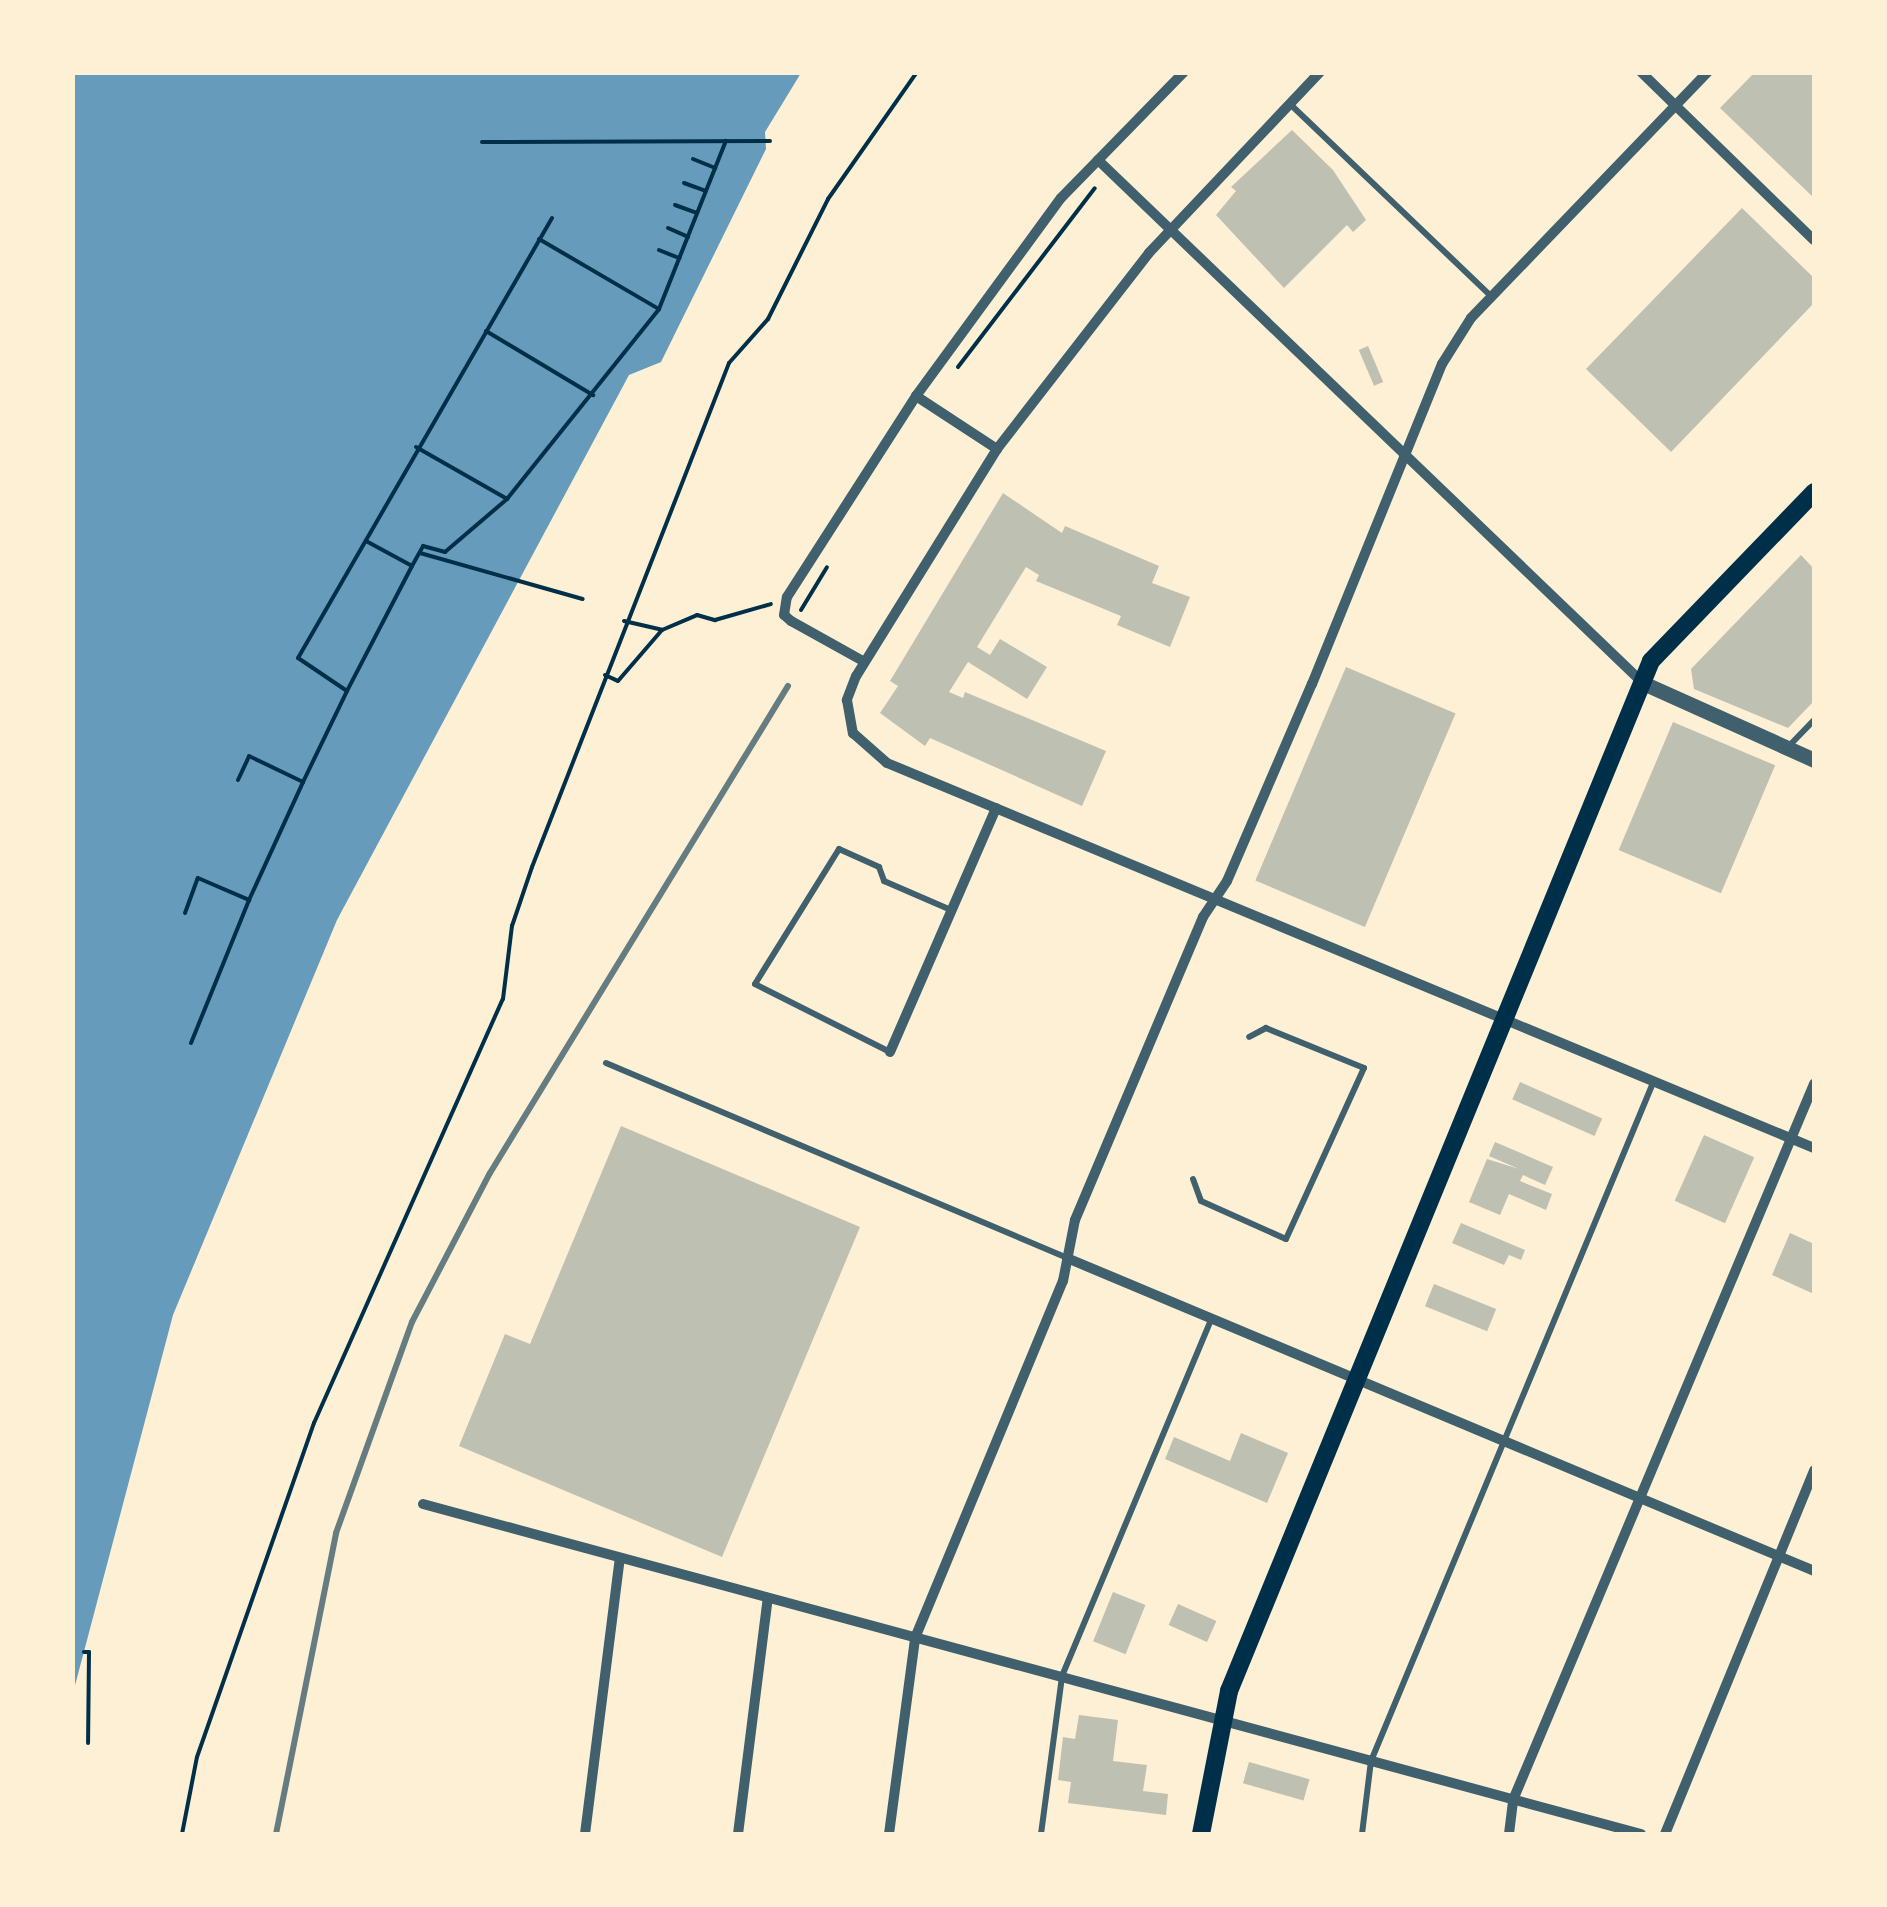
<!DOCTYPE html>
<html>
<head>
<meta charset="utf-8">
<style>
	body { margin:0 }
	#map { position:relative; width:1887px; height:1907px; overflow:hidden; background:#fdf0d5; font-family:Lato,sans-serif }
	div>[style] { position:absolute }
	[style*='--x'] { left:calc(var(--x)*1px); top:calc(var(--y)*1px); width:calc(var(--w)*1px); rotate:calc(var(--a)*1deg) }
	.water>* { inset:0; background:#669bbc }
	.building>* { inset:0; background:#bec0b2; transform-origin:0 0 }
	.path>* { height:4px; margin:-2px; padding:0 2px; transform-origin:2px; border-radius:2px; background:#003049 }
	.service>* { height:6px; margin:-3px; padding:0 3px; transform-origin:3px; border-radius:3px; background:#3f606c }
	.minor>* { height:10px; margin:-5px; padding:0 5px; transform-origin:5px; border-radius:5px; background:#3f606c }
	.tertiary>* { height:15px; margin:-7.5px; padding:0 7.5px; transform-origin:7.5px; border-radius:7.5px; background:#3f606c }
	.primary>* { height:18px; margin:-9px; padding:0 9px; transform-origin:9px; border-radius:9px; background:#003049 }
	.rail>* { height:6px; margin:-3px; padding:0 3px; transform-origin:3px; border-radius:3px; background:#657d81 }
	span { translate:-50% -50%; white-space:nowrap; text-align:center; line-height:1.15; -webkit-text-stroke:8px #fdf0d5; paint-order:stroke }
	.frame { position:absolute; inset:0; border:75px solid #fdf0d5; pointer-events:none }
</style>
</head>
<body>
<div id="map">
	<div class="water">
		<div style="clip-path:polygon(73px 73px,801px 73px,765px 132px,766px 149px,661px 362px,629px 375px,337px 920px,173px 1315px,73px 1693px)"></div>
	</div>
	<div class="building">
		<div style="clip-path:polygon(1755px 72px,1814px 72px,1814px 198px,1720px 108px)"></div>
		<div style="clip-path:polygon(1292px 130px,1333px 170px,1366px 220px,1353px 232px,1347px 225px,1284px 288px,1216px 215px,1236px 191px,1231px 187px)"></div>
		<div style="clip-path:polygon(1742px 208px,1814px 278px,1814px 303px,1671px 452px,1586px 369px)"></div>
		<div style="left:1368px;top:346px;width:39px;height:10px;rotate:67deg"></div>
		<div style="clip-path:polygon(1003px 493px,1062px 533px,1065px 526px,1159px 566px,1152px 583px,1190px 597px,1170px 647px,1117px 625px,1121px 616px,1036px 581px,1039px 575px,1026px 567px,977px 647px,990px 655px,1000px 639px,1047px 667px,1027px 699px,968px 662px,949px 692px,963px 698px,965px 692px,1106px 751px,1082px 806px,930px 738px,925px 746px,880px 713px,898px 686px,890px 681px)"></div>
		<div style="clip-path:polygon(1801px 555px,1814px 569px,1814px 701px,1788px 728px,1694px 689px,1691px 669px)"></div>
		<div style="left:1346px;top:667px;width:119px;height:232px;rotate:23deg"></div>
		<div style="left:1673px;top:722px;width:111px;height:139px;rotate:23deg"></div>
		<div style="left:1520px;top:1082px;width:90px;height:19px;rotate:24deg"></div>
		<div style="clip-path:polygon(621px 1126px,860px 1227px,722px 1557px,459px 1446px,505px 1334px,530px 1344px)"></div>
		<div style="left:1704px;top:1135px;width:55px;height:72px;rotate:24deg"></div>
		<div style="clip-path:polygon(1495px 1142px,1553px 1167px,1545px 1185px,1523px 1175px,1520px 1181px,1552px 1194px,1546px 1210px,1509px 1194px,1500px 1215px,1469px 1202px,1487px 1159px,1519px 1169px,1489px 1156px)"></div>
		<div style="clip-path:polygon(1461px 1223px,1525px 1250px,1521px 1260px,1509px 1255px,1504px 1265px,1452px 1243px)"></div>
		<div style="clip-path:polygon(1790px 1233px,1814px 1244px,1814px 1294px,1772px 1275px)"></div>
		<div style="left:1434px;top:1284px;width:67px;height:24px;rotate:22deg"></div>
		<div style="clip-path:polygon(1241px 1433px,1288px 1453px,1267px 1503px,1165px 1459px,1174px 1437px,1230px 1461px)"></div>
		<div style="left:1113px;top:1592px;width:35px;height:53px;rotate:22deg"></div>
		<div style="left:1178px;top:1604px;width:42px;height:23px;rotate:24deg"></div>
		<div style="clip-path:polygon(1079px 1715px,1118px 1720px,1113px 1761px,1147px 1765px,1143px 1791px,1168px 1794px,1166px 1815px,1068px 1803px,1071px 1782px,1058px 1780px,1063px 1737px,1075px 1739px)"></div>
		<div style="left:1249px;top:1762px;width:63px;height:22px;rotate:16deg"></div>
	</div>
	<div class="path">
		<div style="--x:482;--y:142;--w:288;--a:-0.2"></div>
		<div style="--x:693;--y:159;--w:24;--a:22"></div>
		<div style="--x:684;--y:183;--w:23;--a:20"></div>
		<div style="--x:675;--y:205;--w:23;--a:20"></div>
		<div style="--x:668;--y:228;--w:22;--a:24"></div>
		<div style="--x:539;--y:239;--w:139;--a:30.3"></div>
		<div style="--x:659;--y:250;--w:22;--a:22"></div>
		<div style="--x:486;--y:331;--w:125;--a:30.9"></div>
		<div style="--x:958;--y:367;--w:225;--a:-52.6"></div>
		<div style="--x:416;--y:447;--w:105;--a:29.7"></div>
		<div style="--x:366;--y:541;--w:52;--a:28.5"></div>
		<div style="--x:412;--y:566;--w:23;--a:-61"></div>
		<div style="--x:423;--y:546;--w:23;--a:15"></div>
		<div style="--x:445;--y:552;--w:82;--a:-40.5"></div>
		<div style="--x:507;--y:499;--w:243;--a:-51.3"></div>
		<div style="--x:659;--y:309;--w:181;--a:-68.3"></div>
		<div style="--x:420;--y:553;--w:169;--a:15.8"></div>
		<div style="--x:412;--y:566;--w:141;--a:117.5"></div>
		<div style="--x:347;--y:691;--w:59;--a:-146"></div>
		<div style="--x:298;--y:658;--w:508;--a:-60"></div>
		<div style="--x:801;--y:610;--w:50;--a:-58.8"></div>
		<div style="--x:624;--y:621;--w:39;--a:13"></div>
		<div style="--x:605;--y:675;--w:14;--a:25"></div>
		<div style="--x:618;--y:681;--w:67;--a:-49.2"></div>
		<div style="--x:662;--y:630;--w:38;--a:-23"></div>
		<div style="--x:697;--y:615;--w:19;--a:16"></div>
		<div style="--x:715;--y:620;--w:58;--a:-15.9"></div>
		<div style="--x:238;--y:780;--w:26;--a:-65"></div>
		<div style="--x:249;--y:756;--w:60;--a:25.7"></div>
		<div style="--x:303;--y:782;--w:101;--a:-64.2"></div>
		<div style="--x:185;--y:913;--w:37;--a:-70"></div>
		<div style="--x:198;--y:878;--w:56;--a:23.3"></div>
		<div style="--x:249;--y:900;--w:130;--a:-65.4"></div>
		<div style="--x:191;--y:1043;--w:154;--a:-67.9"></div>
		<div style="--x:84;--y:1652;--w:5;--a:0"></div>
		<div style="--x:89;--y:1652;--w:91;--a:90.6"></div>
		<div style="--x:182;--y:1834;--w:78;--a:-79"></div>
		<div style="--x:197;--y:1757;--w:354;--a:-70.7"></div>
		<div style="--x:314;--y:1423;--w:464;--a:-66"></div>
		<div style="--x:503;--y:999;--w:74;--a:-83"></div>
		<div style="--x:512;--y:926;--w:62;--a:-71.3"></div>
		<div style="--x:532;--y:867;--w:541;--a:-68.65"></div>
		<div style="--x:729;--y:363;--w:59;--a:-48.4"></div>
		<div style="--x:768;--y:319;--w:134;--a:-63.4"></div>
		<div style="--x:828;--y:199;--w:155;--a:-55"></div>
	</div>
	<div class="service">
		<div style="--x:1290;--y:104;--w:278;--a:43.7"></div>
		<div style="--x:1788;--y:747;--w:37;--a:-46"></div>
		<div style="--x:890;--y:1052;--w:151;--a:-153.3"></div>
		<div style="--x:755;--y:984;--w:159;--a:-58.1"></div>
		<div style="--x:839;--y:849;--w:44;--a:24.2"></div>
		<div style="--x:879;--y:867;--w:15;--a:70"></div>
		<div style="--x:884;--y:881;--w:73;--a:23.4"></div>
		<div style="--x:606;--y:1063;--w:499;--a:22.9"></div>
		<div style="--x:1193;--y:1179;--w:23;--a:70"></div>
		<div style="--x:1201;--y:1201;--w:93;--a:24.1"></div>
		<div style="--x:1286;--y:1239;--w:188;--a:-65.5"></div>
		<div style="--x:1364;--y:1068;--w:106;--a:-157.8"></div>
		<div style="--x:1266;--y:1028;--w:19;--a:152"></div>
		<div style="--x:1041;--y:1834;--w:159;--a:-82.4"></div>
		<div style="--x:1062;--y:1676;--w:388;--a:-67.3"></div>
		<div style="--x:1362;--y:1834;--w:74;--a:-83"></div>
		<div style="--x:1371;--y:1761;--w:734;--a:-67.42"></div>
	</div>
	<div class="minor">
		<div style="--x:1320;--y:72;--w:249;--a:133.4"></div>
		<div style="--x:1149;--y:253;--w:248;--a:127.8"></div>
		<div style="--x:997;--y:449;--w:267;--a:121.8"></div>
		<div style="--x:856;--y:676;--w:26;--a:111"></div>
		<div style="--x:847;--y:700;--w:34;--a:80"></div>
		<div style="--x:853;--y:733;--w:45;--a:41.4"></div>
		<div style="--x:887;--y:763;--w:1004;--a:22.55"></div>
		<div style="--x:1641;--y:72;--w:241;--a:44.2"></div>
		<div style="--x:1098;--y:160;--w:754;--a:43.82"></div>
		<div style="--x:916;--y:396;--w:97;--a:33.2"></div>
		<div style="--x:863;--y:661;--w:82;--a:-150.9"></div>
		<div style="--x:791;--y:621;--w:9;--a:-139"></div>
		<div style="--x:784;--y:615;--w:18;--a:-81"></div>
		<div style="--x:787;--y:597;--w:239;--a:-57.3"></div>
		<div style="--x:916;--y:396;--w:245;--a:-53.8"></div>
		<div style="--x:1061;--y:198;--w:176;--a:-45.7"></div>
		<div style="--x:890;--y:1052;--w:266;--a:-66.5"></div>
		<div style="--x:1067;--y:1258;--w:810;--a:22.73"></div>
		<div style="--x:423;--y:1504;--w:1262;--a:15.16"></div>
		<div style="--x:585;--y:1834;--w:278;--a:-82.8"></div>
		<div style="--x:738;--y:1834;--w:238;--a:-82.8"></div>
		<div style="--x:889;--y:1834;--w:198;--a:-82.4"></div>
		<div style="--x:915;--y:1638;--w:386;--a:-67.5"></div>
		<div style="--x:1063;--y:1281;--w:62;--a:-78.9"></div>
		<div style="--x:1075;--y:1220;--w:329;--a:-67.1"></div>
		<div style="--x:1203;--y:917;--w:43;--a:-56.3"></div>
		<div style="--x:1227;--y:881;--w:215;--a:-66.7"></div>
		<div style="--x:1312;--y:684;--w:345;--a:-67.9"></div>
		<div style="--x:1442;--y:364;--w:54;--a:-57.8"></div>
		<div style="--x:1471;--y:318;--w:342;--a:-46.1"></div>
		<div style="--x:1509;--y:1834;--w:34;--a:-83"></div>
		<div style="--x:1513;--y:1800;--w:777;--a:-67.2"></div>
		<div style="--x:1665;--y:1834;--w:393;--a:-67.7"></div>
	</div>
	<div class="tertiary">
		<div style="--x:1643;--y:683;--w:188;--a:24.2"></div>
	</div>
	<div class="primary">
		<div style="--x:1201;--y:1834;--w:146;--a:-78.9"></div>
		<div style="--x:1229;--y:1691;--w:1113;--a:-67.72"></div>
		<div style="--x:1651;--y:661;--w:235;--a:-46"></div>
	</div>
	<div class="rail">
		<div style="--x:276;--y:1834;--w:307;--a:-78.7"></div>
		<div style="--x:336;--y:1533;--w:224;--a:-70.2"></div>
		<div style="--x:412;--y:1322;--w:168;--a:-62.4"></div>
		<div style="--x:490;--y:1173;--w:571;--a:-58.54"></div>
	</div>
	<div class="frame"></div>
</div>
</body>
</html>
